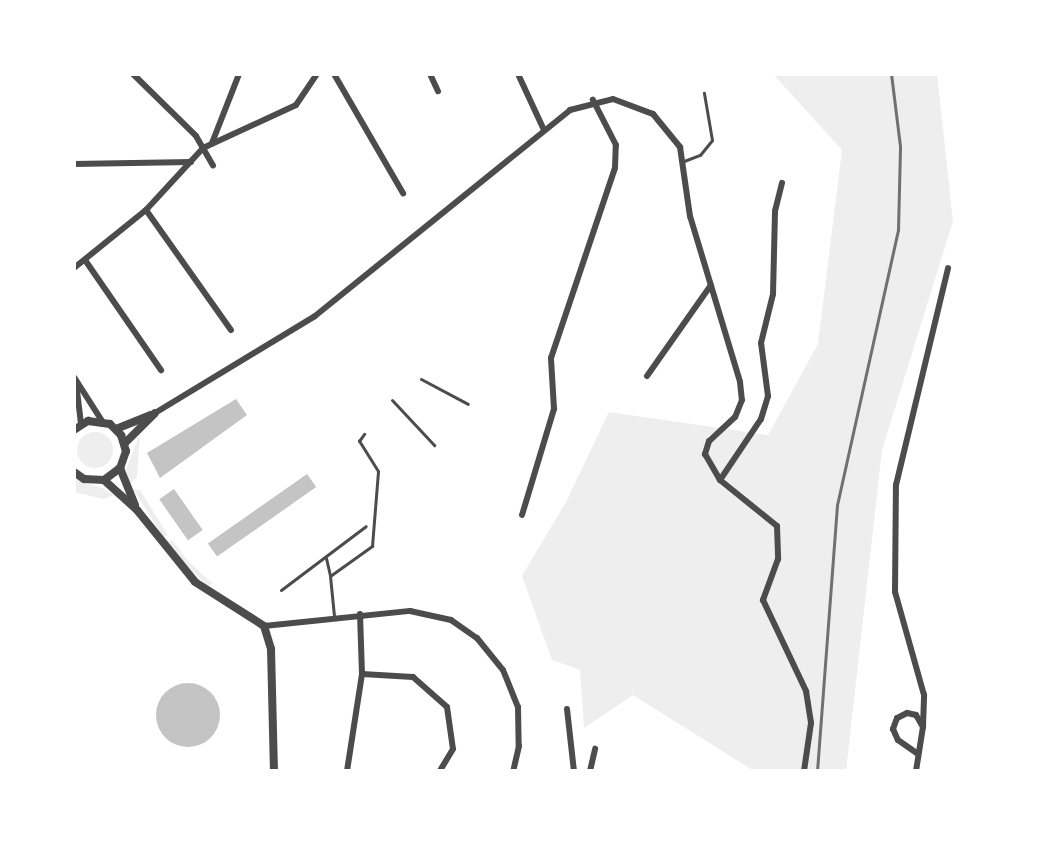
<!DOCTYPE html>
<html>
<head>
<meta charset="utf-8">
<style>
	body { margin:0 }
	#map { position:relative; width:1046px; height:845px; overflow:hidden; background:#fff; font-family:"Space Grotesk",sans-serif }
	div>[style] { position:absolute }
	[style*='--x'] { left:calc(var(--x)*1px); top:calc(var(--y)*1px); width:calc(var(--w)*1px); rotate:calc(var(--a)*1deg) }
	.green>* { inset:0; background:#eee }
	.round { border-radius:50% }
	.building>* { inset:0; background:#c4c4c4; transform-origin:0 0 }
	.service>* { height:3px; margin:-1.5px; padding:0 1.5px; transform-origin:1.5px; border-radius:1.5px; background:#4c4c4c }
	.minor>* { height:6px; margin:-3px; padding:0 3px; transform-origin:3px; border-radius:3px; background:#4c4c4c }
	.tertiary>* { height:8px; margin:-4px; padding:0 4px; transform-origin:4px; border-radius:4px; background:#4c4c4c }
	.rail>* { height:3px; margin:-1.5px; padding:0 1.5px; transform-origin:1.5px; border-radius:1.5px; background:#707070 }
	span { translate:-50% -50%; white-space:nowrap; text-align:center; line-height:1.15; -webkit-text-stroke:6px #fff; paint-order:stroke }
	.frame { position:absolute; inset:0; border:76px solid #fff; pointer-events:none }
</style>
</head>
<body>
<div id="map">
	<div class="green">
		<div style="clip-path:polygon(773px 74px,937px 74px,953px 221px,882px 450px,846px 771px,754px 771px,633px 695px,584px 728px,580px 670px,552px 660px,522px 576px,566px 502px,609px 412px,768px 435px,818px 344px,842px 150px)"></div>
		<div class="round" style="left:77px;top:432px;width:36px;height:36px"></div>
		<div style="clip-path:polygon(140px 434px,137px 477px,130px 484px,126px 469px)"></div>
		<div style="clip-path:polygon(74px 479px,100px 487px,114px 495px,104px 499px,74px 492px)"></div>
		<div style="clip-path:polygon(133px 489px,140px 490px,167px 534px,164px 538px)"></div>
		<div style="clip-path:polygon(172px 540px,190px 563px,213px 584px,208px 586px,178px 557px,167px 542px)"></div>
	</div>
	<div class="building">
		<div style="clip-path:polygon(236px 399px,247px 415px,160px 478px,147px 453px)"></div>
		<div style="left:307px;top:474px;width:16px;height:121px;rotate:55deg"></div>
		<div style="left:174px;top:489px;width:50px;height:18px;rotate:55deg"></div>
		<div class="round" style="left:156px;top:683px;width:64px;height:64px"></div>
	</div>
	<div class="service">
		<div style="--x:684;--y:161;--w:17;--a:-21"></div>
		<div style="--x:700;--y:155;--w:19;--a:-51"></div>
		<div style="--x:712;--y:140;--w:48;--a:-99.7"></div>
		<div style="--x:421;--y:379;--w:53;--a:28"></div>
		<div style="--x:392;--y:400;--w:62;--a:47"></div>
		<div style="--x:326;--y:558;--w:18;--a:77"></div>
		<div style="--x:281;--y:590;--w:106;--a:-37"></div>
		<div style="--x:334;--y:616;--w:40;--a:-95.7"></div>
		<div style="--x:330;--y:576;--w:52;--a:-35.5"></div>
		<div style="--x:372;--y:546;--w:75;--a:-85.4"></div>
		<div style="--x:378;--y:471;--w:36;--a:-122"></div>
		<div style="--x:359;--y:441;--w:9;--a:-54"></div>
	</div>
	<div class="minor">
		<div style="--x:133;--y:74;--w:88;--a:44.5"></div>
		<div style="--x:196;--y:136;--w:34;--a:60"></div>
		<div style="--x:334;--y:74;--w:138;--a:59.9"></div>
		<div style="--x:430;--y:74;--w:19;--a:65"></div>
		<div style="--x:518;--y:74;--w:62;--a:65.1"></div>
		<div style="--x:212;--y:143;--w:74;--a:-68.6"></div>
		<div style="--x:74;--y:164;--w:117;--a:-1"></div>
		<div style="--x:146;--y:210;--w:147;--a:54.7"></div>
		<div style="--x:85;--y:260;--w:134;--a:55.4"></div>
		<div style="--x:74;--y:268;--w:92;--a:-38.9"></div>
		<div style="--x:146;--y:210;--w:84;--a:-47.4"></div>
		<div style="--x:203;--y:148;--w:102;--a:-24.8"></div>
		<div style="--x:296;--y:105;--w:37;--a:-56"></div>
		<div style="--x:647;--y:376;--w:111;--a:-54.9"></div>
		<div style="--x:74;--y:377;--w:52;--a:57.5"></div>
		<div style="--x:76;--y:382;--w:42;--a:83.2"></div>
		<div style="--x:155;--y:413;--w:187;--a:-31.2"></div>
		<div style="--x:315;--y:316;--w:328;--a:-38.9"></div>
		<div style="--x:570;--y:110;--w:44;--a:-14.3"></div>
		<div style="--x:613;--y:99;--w:43;--a:20.6"></div>
		<div style="--x:653;--y:114;--w:43;--a:50.7"></div>
		<div style="--x:680;--y:147;--w:70;--a:81.8"></div>
		<div style="--x:690;--y:216;--w:173;--a:73.2"></div>
		<div style="--x:740;--y:382;--w:18;--a:84"></div>
		<div style="--x:742;--y:400;--w:18;--a:112"></div>
		<div style="--x:735;--y:417;--w:35;--a:137"></div>
		<div style="--x:709;--y:441;--w:14;--a:107"></div>
		<div style="--x:705;--y:454;--w:30;--a:60"></div>
		<div style="--x:720;--y:480;--w:73;--a:38.9"></div>
		<div style="--x:777;--y:526;--w:33;--a:88"></div>
		<div style="--x:778;--y:559;--w:44;--a:110.1"></div>
		<div style="--x:763;--y:600;--w:101;--a:64.7"></div>
		<div style="--x:806;--y:691;--w:32;--a:81"></div>
		<div style="--x:811;--y:723;--w:49;--a:98.3"></div>
		<div style="--x:720;--y:480;--w:73;--a:-56.1"></div>
		<div style="--x:761;--y:419;--w:24;--a:-73"></div>
		<div style="--x:768;--y:396;--w:53;--a:-97.5"></div>
		<div style="--x:761;--y:343;--w:50;--a:-76.2"></div>
		<div style="--x:773;--y:294;--w:83;--a:-88.6"></div>
		<div style="--x:775;--y:211;--w:29;--a:-76"></div>
		<div style="--x:522;--y:515;--w:111;--a:-73.2"></div>
		<div style="--x:554;--y:409;--w:51;--a:-93.4"></div>
		<div style="--x:551;--y:358;--w:200;--a:-71.4"></div>
		<div style="--x:615;--y:168;--w:23;--a:-88"></div>
		<div style="--x:616;--y:145;--w:51;--a:-117.1"></div>
		<div style="--x:360;--y:614;--w:60;--a:88.1"></div>
		<div style="--x:362;--y:674;--w:51;--a:3.4"></div>
		<div style="--x:413;--y:677;--w:45;--a:41.4"></div>
		<div style="--x:447;--y:707;--w:42;--a:81.9"></div>
		<div style="--x:453;--y:749;--w:26;--a:121"></div>
		<div style="--x:264;--y:626;--w:147;--a:-5.9"></div>
		<div style="--x:410;--y:611;--w:42;--a:12.4"></div>
		<div style="--x:451;--y:620;--w:32;--a:35"></div>
		<div style="--x:477;--y:638;--w:41;--a:50.9"></div>
		<div style="--x:503;--y:670;--w:40;--a:68"></div>
		<div style="--x:518;--y:707;--w:39;--a:89"></div>
		<div style="--x:519;--y:746;--w:26;--a:103"></div>
		<div style="--x:567;--y:709;--w:62;--a:83.6"></div>
		<div style="--x:923;--y:727;--w:32;--a:-88"></div>
		<div style="--x:924;--y:695;--w:107;--a:-105.7"></div>
		<div style="--x:895;--y:592;--w:107;--a:-89.5"></div>
		<div style="--x:896;--y:485;--w:223;--a:-76.5"></div>
		<div style="--x:347;--y:771;--w:98;--a:-81.2"></div>
		<div style="--x:590;--y:771;--w:23;--a:-77"></div>
		<div style="--x:916;--y:771;--w:45;--a:-81"></div>
		<div style="--x:923;--y:727;--w:14;--a:-120"></div>
		<div style="--x:916;--y:715;--w:9;--a:-167"></div>
		<div style="--x:907;--y:713;--w:11;--a:153"></div>
		<div style="--x:897;--y:718;--w:12;--a:110"></div>
		<div style="--x:893;--y:729;--w:12;--a:66"></div>
		<div style="--x:898;--y:740;--w:24;--a:35"></div>
	</div>
	<div class="tertiary">
		<div style="--x:116;--y:429;--w:38;--a:-22"></div>
		<div style="--x:74;--y:430;--w:17;--a:-33"></div>
		<div style="--x:88;--y:421;--w:22;--a:8"></div>
		<div style="--x:110;--y:424;--w:16;--a:45"></div>
		<div style="--x:121;--y:435;--w:17;--a:73"></div>
		<div style="--x:126;--y:451;--w:18;--a:109"></div>
		<div style="--x:120;--y:468;--w:20;--a:143"></div>
		<div style="--x:104;--y:480;--w:20;--a:-177"></div>
		<div style="--x:84;--y:479;--w:12;--a:-145"></div>
		<div style="--x:125;--y:443;--w:42;--a:-45"></div>
		<div style="--x:120;--y:468;--w:40;--a:68"></div>
		<div style="--x:104;--y:480;--w:45;--a:42.3"></div>
		<div style="--x:137;--y:510;--w:92;--a:51.1"></div>
		<div style="--x:195;--y:582;--w:82;--a:32.5"></div>
		<div style="--x:264;--y:626;--w:24;--a:73"></div>
		<div style="--x:271;--y:649;--w:122;--a:88.6"></div>
	</div>
	<div class="rail">
		<div style="--x:817;--y:771;--w:267;--a:-85.7"></div>
		<div style="--x:837;--y:505;--w:282;--a:-77.5"></div>
		<div style="--x:898;--y:230;--w:84;--a:-88.6"></div>
		<div style="--x:900;--y:146;--w:73;--a:-97.1"></div>
	</div>
	<div class="frame"></div>
</div>
</body>
</html>
